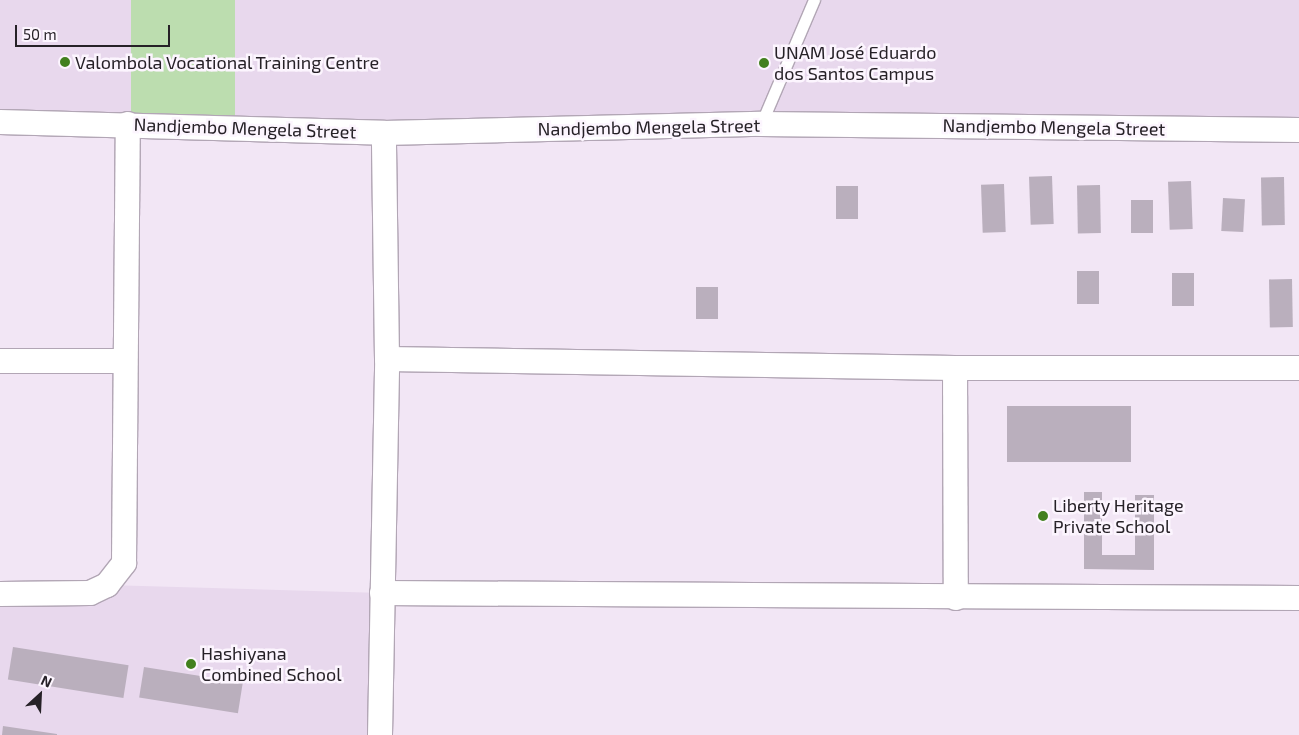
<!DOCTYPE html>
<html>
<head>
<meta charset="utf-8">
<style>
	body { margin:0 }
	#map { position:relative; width:1299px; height:735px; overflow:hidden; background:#f2e6f5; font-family:"Exo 2",sans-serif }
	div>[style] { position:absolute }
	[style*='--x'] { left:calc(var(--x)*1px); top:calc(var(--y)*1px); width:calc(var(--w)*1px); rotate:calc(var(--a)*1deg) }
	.built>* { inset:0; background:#e8d8ed; transform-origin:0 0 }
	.green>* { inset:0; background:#bcddaf; transform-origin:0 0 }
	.building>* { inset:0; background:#baafbd; transform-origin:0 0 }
	.roads { filter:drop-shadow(1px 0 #b2a6b5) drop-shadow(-1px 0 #b2a6b5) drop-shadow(0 1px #b2a6b5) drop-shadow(0 -1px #b2a6b5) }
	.lane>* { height:11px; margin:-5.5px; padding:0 5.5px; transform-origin:5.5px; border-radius:5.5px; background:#fff }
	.street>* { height:24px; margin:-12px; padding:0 12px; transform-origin:12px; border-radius:12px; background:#fff }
	.dots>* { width:14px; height:14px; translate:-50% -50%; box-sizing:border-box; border:2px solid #fcf5fe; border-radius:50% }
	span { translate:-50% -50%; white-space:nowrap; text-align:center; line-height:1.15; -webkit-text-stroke:5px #fcf5fe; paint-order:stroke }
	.poi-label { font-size:18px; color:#262127 }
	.left { translate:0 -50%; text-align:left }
	.street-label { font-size:18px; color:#262127 }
	.north { position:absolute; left:15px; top:670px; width:50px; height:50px; -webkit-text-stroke:4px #fcf5fe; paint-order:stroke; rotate:25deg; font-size:14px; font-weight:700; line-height:20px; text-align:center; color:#262127 }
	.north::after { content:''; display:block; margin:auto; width:18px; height:22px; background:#262127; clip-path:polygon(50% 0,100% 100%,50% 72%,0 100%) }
	.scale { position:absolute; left:15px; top:25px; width:155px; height:22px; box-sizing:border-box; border:2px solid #262127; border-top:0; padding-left:6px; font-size:15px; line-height:18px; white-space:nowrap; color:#262127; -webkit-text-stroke:4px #fcf5fe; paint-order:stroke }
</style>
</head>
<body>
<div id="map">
	<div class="built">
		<div style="left:0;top:0;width:131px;height:124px"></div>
		<div style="left:235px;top:0;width:1064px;height:127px"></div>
		<div style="clip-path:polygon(107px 585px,382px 593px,380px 735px,0 735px,0 594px)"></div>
	</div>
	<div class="green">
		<div style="left:131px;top:0;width:104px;height:124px"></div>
	</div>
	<div class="building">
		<div style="left:1052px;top:176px;width:48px;height:23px;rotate:88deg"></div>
		<div style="left:1284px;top:177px;width:48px;height:23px;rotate:89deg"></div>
		<div style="left:1191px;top:181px;width:48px;height:23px;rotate:88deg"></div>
		<div style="left:1004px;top:184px;width:48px;height:23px;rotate:88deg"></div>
		<div style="left:1100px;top:185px;width:48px;height:23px;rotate:89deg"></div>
		<div style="left:836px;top:186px;width:22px;height:33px"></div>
		<div style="left:1223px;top:198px;width:22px;height:33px;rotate:3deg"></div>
		<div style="left:1131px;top:200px;width:22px;height:33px"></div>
		<div style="left:1077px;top:271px;width:22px;height:33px"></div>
		<div style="left:1172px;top:273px;width:22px;height:33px"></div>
		<div style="left:1292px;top:279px;width:48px;height:23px;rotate:89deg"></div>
		<div style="left:696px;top:287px;width:22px;height:32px"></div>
		<div style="left:1007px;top:406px;width:124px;height:56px"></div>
		<div style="clip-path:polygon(1084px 492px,1102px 492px,1102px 555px,1135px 555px,1135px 495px,1154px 495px,1154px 570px,1084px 569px)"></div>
		<div style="left:13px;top:647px;width:117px;height:33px;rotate:9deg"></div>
		<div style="left:144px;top:667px;width:100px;height:31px;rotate:9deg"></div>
		<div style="clip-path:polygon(3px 726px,57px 734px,57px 735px,2px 735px)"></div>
	</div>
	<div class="roads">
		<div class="lane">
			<div style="--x:761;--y:124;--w:135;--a:-66.9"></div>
		</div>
		<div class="street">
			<div style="--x:0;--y:122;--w:384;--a:1.6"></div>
			<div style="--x:384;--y:133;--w:377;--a:-1.4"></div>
			<div style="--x:761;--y:124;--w:538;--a:0.64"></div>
			<div style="--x:387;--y:359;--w:568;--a:0.91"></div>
			<div style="--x:955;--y:368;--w:344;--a:0"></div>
			<div style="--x:0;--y:361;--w:125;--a:0"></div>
			<div style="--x:955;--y:368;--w:230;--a:89.8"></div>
			<div style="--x:382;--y:593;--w:917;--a:0.31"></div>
			<div style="--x:0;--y:594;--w:90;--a:-0.6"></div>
			<div style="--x:90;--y:593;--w:19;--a:-25"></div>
			<div style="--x:107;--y:585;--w:28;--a:-52"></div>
			<div style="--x:124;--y:563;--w:439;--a:-89.5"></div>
			<div style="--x:380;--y:735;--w:376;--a:-88.9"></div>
			<div style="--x:387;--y:359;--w:226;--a:-90.8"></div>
		</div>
	</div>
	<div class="dots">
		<div style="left:65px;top:62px;background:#42801e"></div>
		<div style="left:764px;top:63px;background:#42801e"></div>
		<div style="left:1043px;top:516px;background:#42801e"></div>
		<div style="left:191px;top:664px;background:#42801e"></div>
	</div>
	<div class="poi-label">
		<span class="left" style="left:774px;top:63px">UNAM José Eduardo<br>dos Santos Campus</span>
		<span class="left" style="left:75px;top:62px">Valombola Vocational Training Centre</span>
		<span class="left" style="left:1053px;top:516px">Liberty Heritage<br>Private School</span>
		<span class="left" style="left:201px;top:664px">Hashiyana<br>Combined School</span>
	</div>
	<div class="street-label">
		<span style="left:649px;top:127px;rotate:-1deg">Nandjembo Mengela Street</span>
		<span style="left:1054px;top:127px;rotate:1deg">Nandjembo Mengela Street</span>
		<span style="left:245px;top:128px;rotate:2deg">Nandjembo Mengela Street</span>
	</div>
	<div class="north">N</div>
	<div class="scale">50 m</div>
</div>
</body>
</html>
